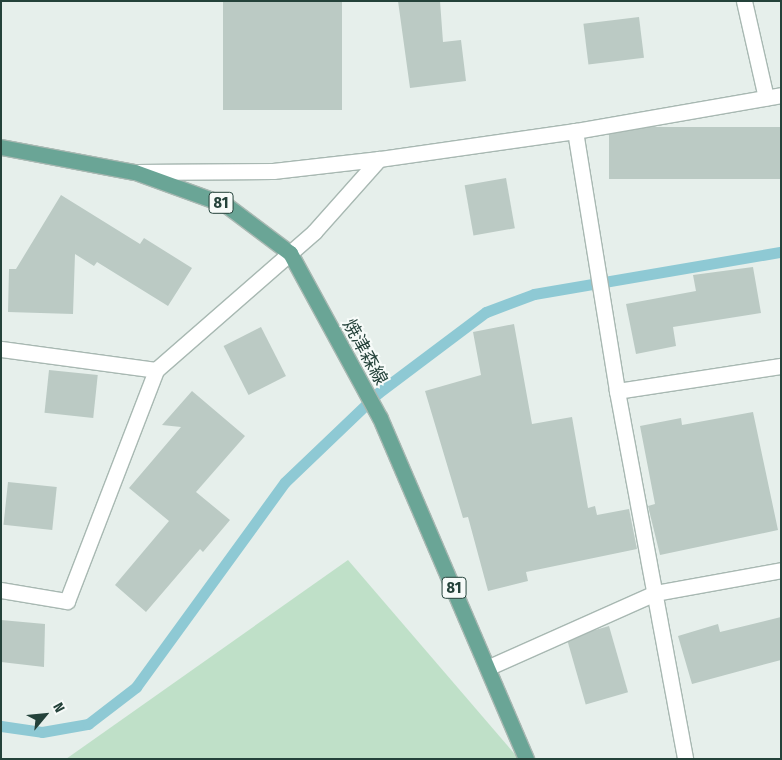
<!DOCTYPE html>
<html>
<head>
<meta charset="utf-8">
<style>
	body { margin:0 }
	#map { position:relative; width:782px; height:760px; overflow:hidden; background:#e6efeb; font-family:"Fira Sans Condensed","Noto Sans JP",sans-serif }
	div>[style] { position:absolute }
	[style*='--x'] { left:calc(var(--x)*1px); top:calc(var(--y)*1px); width:calc(var(--w)*1px); rotate:calc(var(--a)*1deg) }
	.green>* { inset:0; background:#bfe0c8 }
	.stream>* { height:11px; margin:-5.5px; padding:0 5.5px; transform-origin:5.5px; border-radius:5.5px; background:#8ec9d4 }
	.building>* { inset:0; background:#bbcac4; transform-origin:0 0 }
	.roads { filter:drop-shadow(1px 0 #a8b8b2) drop-shadow(-1px 0 #a8b8b2) drop-shadow(0 1px #a8b8b2) drop-shadow(0 -1px #a8b8b2) }
	.street>* { height:15px; margin:-7.5px; padding:0 7.5px; transform-origin:7.5px; border-radius:7.5px; background:#fff }
	.primary>* { height:15px; margin:-7.5px; padding:0 7.5px; transform-origin:7.5px; border-radius:7.5px; background:#6aa596 }
	span { translate:-50% -50%; white-space:nowrap; text-align:center; line-height:1.15; -webkit-text-stroke:4px #f7fbf9; paint-order:stroke }
	.shield-label span { padding:1px 4px; background:#f7fbf9; border:1px solid; border-radius:4px; -webkit-text-stroke-width:0 }
	.shield-label { font-size:16px; color:#24423a; font-weight:700 }
	.street-label { font-size:18px; color:#24423a }
	.frame { position:absolute; inset:0; border:2px solid #24423a; pointer-events:none }
	.north { position:absolute; left:20px; top:690px; width:50px; height:50px; -webkit-text-stroke:4px #f7fbf9; paint-order:stroke; rotate:62deg; font-size:14px; font-weight:700; line-height:20px; text-align:center; color:#24423a }
	.north::after { content:''; display:block; margin:auto; width:18px; height:22px; background:#24423a; clip-path:polygon(50% 0,100% 100%,50% 72%,0 100%) }
</style>
</head>
<body>
<div id="map">
	<div class="green">
		<div style="clip-path:polygon(348px 560px,519px 759px,66px 759px)"></div>
	</div>
	<div class="stream">
		<div style="--x:1;--y:726;--w:41;--a:8.3"></div>
		<div style="--x:42;--y:732;--w:47;--a:-9.9"></div>
		<div style="--x:88;--y:724;--w:61;--a:-37.6"></div>
		<div style="--x:136;--y:687;--w:253;--a:-54"></div>
		<div style="--x:285;--y:482;--w:129;--a:-43.7"></div>
		<div style="--x:378;--y:393;--w:135;--a:-36.9"></div>
		<div style="--x:486;--y:312;--w:51;--a:-20.6"></div>
		<div style="--x:534;--y:294;--w:251;--a:-9.7"></div>
	</div>
	<div class="building">
		<div style="left:223px;top:1px;width:119px;height:109px"></div>
		<div style="clip-path:polygon(398px 1px,440px 1px,443px 42px,461px 40px,466px 81px,410px 88px)"></div>
		<div style="left:639px;top:17px;width:41px;height:56px;rotate:83deg"></div>
		<div style="left:781px;top:127px;width:52px;height:172px;rotate:90deg"></div>
		<div style="left:506px;top:178px;width:51px;height:42px;rotate:80deg"></div>
		<div style="clip-path:polygon(61px 195px,140px 244px,144px 238px,192px 268px,168px 306px,97px 262px,94px 266px,75px 254px,73px 314px,8px 312px,9px 269px,16px 269px)"></div>
		<div style="clip-path:polygon(753px 267px,761px 313px,673px 327px,676px 346px,636px 354px,626px 304px,696px 291px,693px 275px)"></div>
		<div style="clip-path:polygon(514px 324px,532px 424px,572px 417px,588px 508px,595px 506px,597px 515px,629px 509px,637px 549px,526px 572px,528px 581px,488px 591px,468px 517px,463px 518px,425px 391px,481px 375px,473px 332px)"></div>
		<div style="left:261px;top:327px;width:55px;height:42px;rotate:63deg"></div>
		<div style="left:49px;top:370px;width:49px;height:43px;rotate:6deg"></div>
		<div style="clip-path:polygon(192px 391px,245px 436px,196px 492px,230px 520px,203px 552px,200px 549px,146px 612px,115px 585px,169px 521px,129px 488px,181px 427px,162px 425px)"></div>
		<div style="clip-path:polygon(753px 412px,778px 530px,660px 555px,648px 506px,655px 504px,640px 426px,681px 418px,682px 425px)"></div>
		<div style="left:8px;top:482px;width:49px;height:43px;rotate:6deg"></div>
		<div style="clip-path:polygon(781px 617px,781px 660px,692px 684px,678px 636px,718px 624px,720px 632px)"></div>
		<div style="clip-path:polygon(1px 620px,45px 624px,44px 667px,1px 662px)"></div>
		<div style="left:609px;top:626px;width:69px;height:44px;rotate:74deg"></div>
	</div>
	<div class="roads">
		<div class="street">
			<div style="--x:744;--y:1;--w:99;--a:77.2"></div>
			<div style="--x:575;--y:131;--w:263;--a:80.8"></div>
			<div style="--x:617;--y:391;--w:374;--a:79.5"></div>
			<div style="--x:136;--y:172;--w:137;--a:-0.4"></div>
			<div style="--x:273;--y:171;--w:107;--a:-6.5"></div>
			<div style="--x:1;--y:349;--w:156;--a:7.7"></div>
			<div style="--x:617;--y:391;--w:166;--a:-8.7"></div>
			<div style="--x:1;--y:590;--w:67;--a:9.5"></div>
			<div style="--x:67;--y:601;--w:248;--a:-68.9"></div>
			<div style="--x:156;--y:370;--w:210;--a:-41.1"></div>
			<div style="--x:314;--y:232;--w:98;--a:-48.3"></div>
			<div style="--x:379;--y:159;--w:198;--a:-8.1"></div>
			<div style="--x:575;--y:131;--w:209;--a:-9.9"></div>
			<div style="--x:489;--y:667;--w:182;--a:-24"></div>
			<div style="--x:655;--y:593;--w:128;--a:-10.3"></div>
		</div>
		<div class="primary">
			<div style="--x:1;--y:147;--w:136;--a:10.6"></div>
			<div style="--x:135;--y:172;--w:97;--a:19.9"></div>
			<div style="--x:226;--y:205;--w:80;--a:36.9"></div>
			<div style="--x:290;--y:253;--w:188;--a:61.4"></div>
			<div style="--x:380;--y:418;--w:371;--a:66.8"></div>
		</div>
	</div>
	<div class="shield-label">
		<span style="left:221px;top:203px">81</span>
		<span style="left:454px;top:588px">81</span>
	</div>
	<div class="street-label">
		<span style="left:365px;top:352px;rotate:61deg">焼津森線</span>
	</div>
	<div class="frame"></div>
	<div class="north">N</div>
</div>
</body>
</html>
